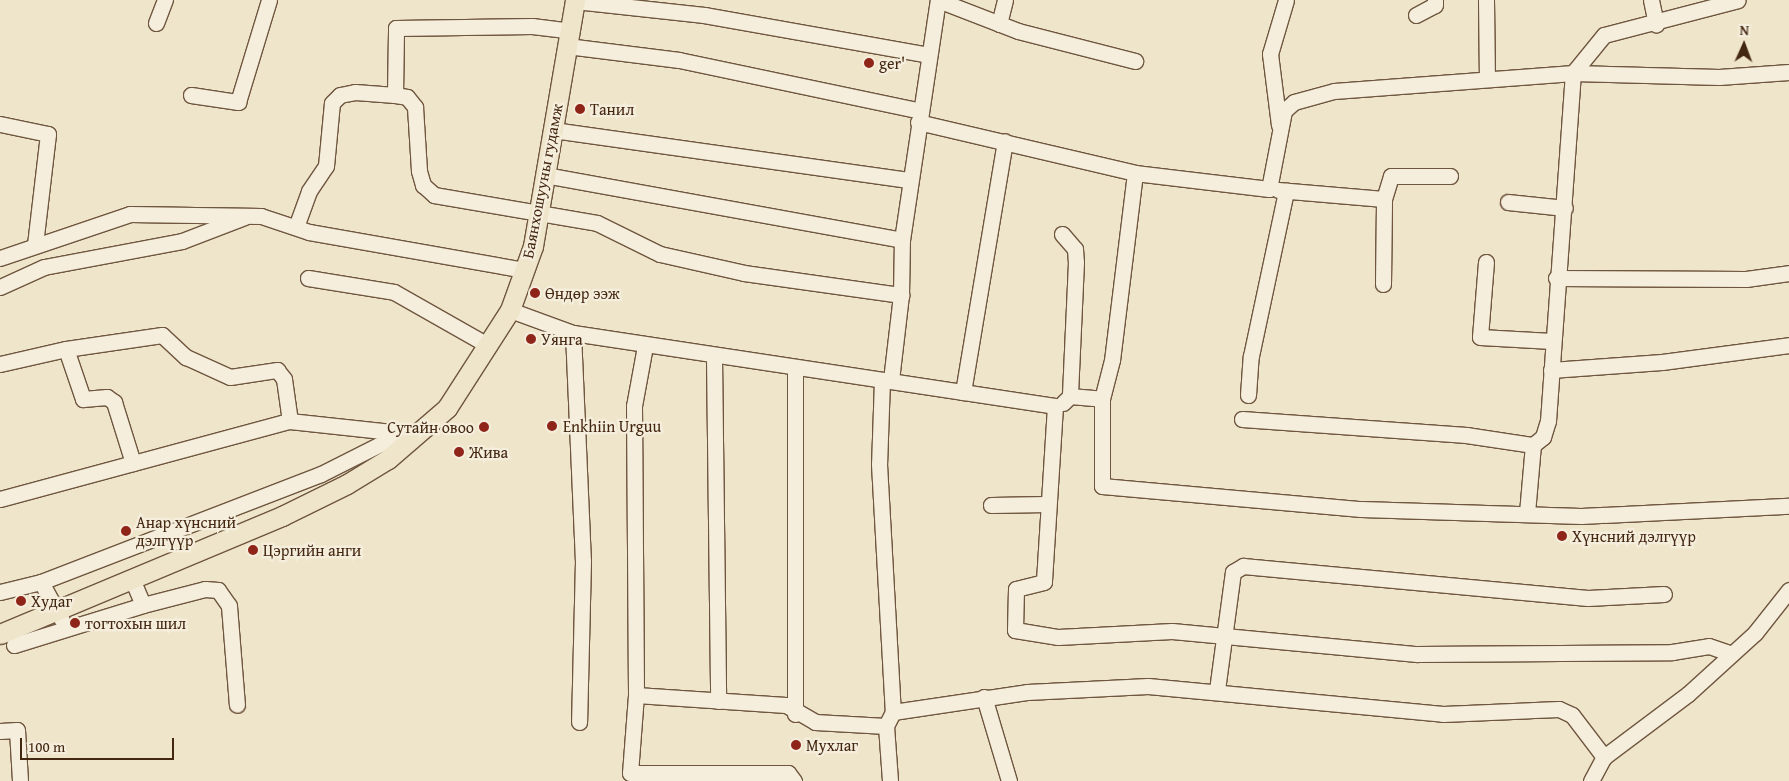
<!DOCTYPE html>
<html>
<head>
<meta charset="utf-8">
<style>
	body { margin:0 }
	#map { position:relative; width:1789px; height:781px; overflow:hidden; background:#efe5ca; font-family:"Gentium Book Plus",serif }
	div>[style] { position:absolute }
	[style*='--x'] { left:calc(var(--x)*1px); top:calc(var(--y)*1px); width:calc(var(--w)*1px); rotate:calc(var(--a)*1deg) }
	.roads { filter:drop-shadow(1px 0 #6f563f) drop-shadow(-1px 0 #6f563f) drop-shadow(0 1px #6f563f) drop-shadow(0 -1px #6f563f) }
	.minor>* { height:15px; margin:-7.5px; padding:0 7.5px; transform-origin:7.5px; border-radius:7.5px; background:#f5eedd }
	.major>* { height:19px; margin:-9.5px; padding:0 9.5px; transform-origin:9.5px; border-radius:9.5px; background:#efe5ca }
	.dots>* { width:14px; height:14px; translate:-50% -50%; box-sizing:border-box; border:2px solid #f5eedd; border-radius:50% }
	span { translate:-50% -50%; white-space:nowrap; text-align:center; line-height:1.15; -webkit-text-stroke:4.5px #f5eedd; paint-order:stroke }
	.poi-label { font-size:16px; color:#442711 }
	.left { translate:0 -50%; text-align:left }
	.right { translate:-100% -50%; text-align:right }
	.street-label { font-size:16px; color:#442711 }
	.north { position:absolute; left:1719px; top:20px; width:50px; height:50px; -webkit-text-stroke:4px #f5eedd; paint-order:stroke; rotate:2deg; font-size:14px; font-weight:700; line-height:20px; text-align:center; color:#442711 }
	.north::after { content:''; display:block; margin:auto; width:18px; height:22px; background:#442711; clip-path:polygon(50% 0,100% 100%,50% 72%,0 100%) }
	.scale { position:absolute; left:20px; top:738px; width:154px; height:22px; box-sizing:border-box; border:2px solid #442711; border-top:0; padding-left:6px; font-size:15px; line-height:18px; white-space:nowrap; color:#442711; -webkit-text-stroke:4px #f5eedd; paint-order:stroke }
</style>
</head>
<body>
<div id="map">
	<div class="roads">
		<div class="minor">
			<div style="--x:938;--y:0;--w:86;--a:21.2"></div>
			<div style="--x:1018;--y:31;--w:121;--a:14.4"></div>
			<div style="--x:1486;--y:0;--w:78;--a:89.3"></div>
			<div style="--x:1651;--y:0;--w:25;--a:78"></div>
			<div style="--x:575;--y:1;--w:130;--a:6.2"></div>
			<div style="--x:704;--y:15;--w:228;--a:10.1"></div>
			<div style="--x:1416;--y:15;--w:21;--a:-28"></div>
			<div style="--x:1435;--y:5;--w:5;--a:-90"></div>
			<div style="--x:156;--y:23;--w:25;--a:-69"></div>
			<div style="--x:999;--y:24;--w:25;--a:-76"></div>
			<div style="--x:567;--y:46;--w:113;--a:7.1"></div>
			<div style="--x:679;--y:60;--w:247;--a:11.9"></div>
			<div style="--x:191;--y:95;--w:48;--a:8.5"></div>
			<div style="--x:238;--y:102;--w:107;--a:-73.1"></div>
			<div style="--x:395;--y:95;--w:67;--a:-89.1"></div>
			<div style="--x:396;--y:28;--w:136;--a:-0.8"></div>
			<div style="--x:532;--y:26;--w:38;--a:7"></div>
			<div style="--x:918;--y:122;--w:223;--a:13.2"></div>
			<div style="--x:1135;--y:173;--w:135;--a:6.8"></div>
			<div style="--x:1269;--y:189;--w:79;--a:-79.1"></div>
			<div style="--x:1284;--y:111;--w:13;--a:-42"></div>
			<div style="--x:1294;--y:102;--w:41;--a:-15.4"></div>
			<div style="--x:1334;--y:91;--w:240;--a:-4.3"></div>
			<div style="--x:1573;--y:73;--w:146;--a:1.6"></div>
			<div style="--x:1719;--y:77;--w:70;--a:-4.1"></div>
			<div style="--x:0;--y:124;--w:49;--a:11.8"></div>
			<div style="--x:48;--y:134;--w:112;--a:96.7"></div>
			<div style="--x:1279;--y:125;--w:72;--a:-97.2"></div>
			<div style="--x:1270;--y:54;--w:56;--a:-73.5"></div>
			<div style="--x:553;--y:130;--w:359;--a:8"></div>
			<div style="--x:1135;--y:173;--w:188;--a:97"></div>
			<div style="--x:1112;--y:360;--w:40;--a:104.4"></div>
			<div style="--x:1102;--y:399;--w:87;--a:90"></div>
			<div style="--x:1102;--y:486;--w:260;--a:5.1"></div>
			<div style="--x:1361;--y:509;--w:220;--a:1.8"></div>
			<div style="--x:1581;--y:516;--w:208;--a:-2.8"></div>
			<div style="--x:545;--y:175;--w:363;--a:10.3"></div>
			<div style="--x:1278;--y:190;--w:106;--a:4.9"></div>
			<div style="--x:1384;--y:199;--w:24;--a:-73"></div>
			<div style="--x:1391;--y:176;--w:59;--a:0"></div>
			<div style="--x:1508;--y:202;--w:57;--a:6"></div>
			<div style="--x:296;--y:227;--w:38;--a:-70"></div>
			<div style="--x:309;--y:191;--w:30;--a:-56"></div>
			<div style="--x:326;--y:166;--w:63;--a:-84.6"></div>
			<div style="--x:332;--y:103;--w:11;--a:-45"></div>
			<div style="--x:340;--y:95;--w:15;--a:-11"></div>
			<div style="--x:355;--y:92;--w:40;--a:4.3"></div>
			<div style="--x:395;--y:95;--w:12;--a:9"></div>
			<div style="--x:407;--y:97;--w:13;--a:51"></div>
			<div style="--x:415;--y:107;--w:64;--a:86.4"></div>
			<div style="--x:419;--y:171;--w:15;--a:74"></div>
			<div style="--x:423;--y:185;--w:15;--a:42"></div>
			<div style="--x:434;--y:195;--w:165;--a:9.7"></div>
			<div style="--x:597;--y:223;--w:70;--a:26.2"></div>
			<div style="--x:660;--y:254;--w:86;--a:12.7"></div>
			<div style="--x:744;--y:273;--w:159;--a:8"></div>
			<div style="--x:901;--y:295;--w:55;--a:-89"></div>
			<div style="--x:902;--y:240;--w:243;--a:-81.5"></div>
			<div style="--x:1062;--y:234;--w:20;--a:49"></div>
			<div style="--x:1075;--y:249;--w:13;--a:86"></div>
			<div style="--x:1076;--y:262;--w:134;--a:92.6"></div>
			<div style="--x:0;--y:258;--w:137;--a:-18.7"></div>
			<div style="--x:130;--y:214;--w:131;--a:0.9"></div>
			<div style="--x:261;--y:216;--w:51;--a:18.4"></div>
			<div style="--x:309;--y:232;--w:218;--a:10"></div>
			<div style="--x:1486;--y:262;--w:75;--a:94.6"></div>
			<div style="--x:1480;--y:337;--w:72;--a:3.2"></div>
			<div style="--x:308;--y:278;--w:87;--a:9.2"></div>
			<div style="--x:394;--y:292;--w:109;--a:29.6"></div>
			<div style="--x:1556;--y:278;--w:190;--a:0.3"></div>
			<div style="--x:1746;--y:279;--w:43;--a:-7.9"></div>
			<div style="--x:1383;--y:284;--w:85;--a:-89.3"></div>
			<div style="--x:0;--y:287;--w:48;--a:-24.4"></div>
			<div style="--x:44;--y:267;--w:140;--a:-10.7"></div>
			<div style="--x:182;--y:241;--w:67;--a:-20.9"></div>
			<div style="--x:510;--y:310;--w:67;--a:20.1"></div>
			<div style="--x:573;--y:333;--w:228;--a:87.5"></div>
			<div style="--x:583;--y:561;--w:161;--a:91.4"></div>
			<div style="--x:573;--y:333;--w:487;--a:8.6"></div>
			<div style="--x:1055;--y:406;--w:176;--a:93.6"></div>
			<div style="--x:1044;--y:582;--w:29;--a:166"></div>
			<div style="--x:1016;--y:589;--w:41;--a:91.4"></div>
			<div style="--x:1015;--y:630;--w:44;--a:9.2"></div>
			<div style="--x:1058;--y:637;--w:114;--a:-3"></div>
			<div style="--x:1172;--y:631;--w:246;--a:5.4"></div>
			<div style="--x:1417;--y:654;--w:255;--a:-0.4"></div>
			<div style="--x:1672;--y:652;--w:37;--a:-9"></div>
			<div style="--x:1709;--y:646;--w:24;--a:19"></div>
			<div style="--x:645;--y:346;--w:61;--a:100.4"></div>
			<div style="--x:634;--y:406;--w:289;--a:89.6"></div>
			<div style="--x:636;--y:695;--w:78;--a:94.4"></div>
			<div style="--x:630;--y:773;--w:158;--a:0"></div>
			<div style="--x:788;--y:773;--w:10;--a:53"></div>
			<div style="--x:66;--y:349;--w:53;--a:71.2"></div>
			<div style="--x:83;--y:399;--w:24;--a:-5"></div>
			<div style="--x:107;--y:397;--w:9;--a:36"></div>
			<div style="--x:114;--y:402;--w:64;--a:72.7"></div>
			<div style="--x:714;--y:357;--w:344;--a:89.3"></div>
			<div style="--x:0;--y:364;--w:68;--a:-12.8"></div>
			<div style="--x:66;--y:349;--w:97;--a:-8.3"></div>
			<div style="--x:162;--y:335;--w:33;--a:43"></div>
			<div style="--x:186;--y:357;--w:48;--a:24.4"></div>
			<div style="--x:230;--y:377;--w:48;--a:-8.5"></div>
			<div style="--x:277;--y:370;--w:11;--a:52"></div>
			<div style="--x:284;--y:379;--w:42;--a:81.9"></div>
			<div style="--x:795;--y:367;--w:347;--a:90"></div>
			<div style="--x:1551;--y:370;--w:111;--a:-4.1"></div>
			<div style="--x:1662;--y:362;--w:128;--a:-7.6"></div>
			<div style="--x:882;--y:380;--w:84;--a:92"></div>
			<div style="--x:879;--y:464;--w:248;--a:86.8"></div>
			<div style="--x:893;--y:712;--w:16;--a:117"></div>
			<div style="--x:886;--y:726;--w:55;--a:85.8"></div>
			<div style="--x:891;--y:380;--w:86;--a:-83.3"></div>
			<div style="--x:963;--y:392;--w:254;--a:-80.5"></div>
			<div style="--x:1248;--y:395;--w:39;--a:-86"></div>
			<div style="--x:1251;--y:356;--w:169;--a:-78"></div>
			<div style="--x:1063;--y:403;--w:10;--a:-45"></div>
			<div style="--x:1070;--y:396;--w:32;--a:5"></div>
			<div style="--x:1242;--y:419;--w:225;--a:4.1"></div>
			<div style="--x:1466;--y:435;--w:68;--a:8.5"></div>
			<div style="--x:0;--y:499;--w:300;--a:-15.1"></div>
			<div style="--x:290;--y:421;--w:111;--a:6.2"></div>
			<div style="--x:991;--y:505;--w:56;--a:-1"></div>
			<div style="--x:1527;--y:513;--w:68;--a:-85"></div>
			<div style="--x:1533;--y:445;--w:13;--a:-39"></div>
			<div style="--x:1543;--y:437;--w:17;--a:-73"></div>
			<div style="--x:1548;--y:421;--w:349;--a:-85.9"></div>
			<div style="--x:1573;--y:73;--w:49;--a:-50.8"></div>
			<div style="--x:1604;--y:35;--w:138;--a:-14.6"></div>
			<div style="--x:132;--y:579;--w:28;--a:67"></div>
			<div style="--x:41;--y:582;--w:300;--a:-21.1"></div>
			<div style="--x:321;--y:474;--w:91;--a:-26.8"></div>
			<div style="--x:0;--y:592;--w:42;--a:-13.7"></div>
			<div style="--x:41;--y:582;--w:43;--a:61.1"></div>
			<div style="--x:14;--y:645;--w:135;--a:-17.2"></div>
			<div style="--x:143;--y:605;--w:64;--a:-14.5"></div>
			<div style="--x:205;--y:589;--w:13;--a:4"></div>
			<div style="--x:218;--y:590;--w:19;--a:55"></div>
			<div style="--x:229;--y:606;--w:99;--a:85.4"></div>
			<div style="--x:1217;--y:690;--w:119;--a:-82.3"></div>
			<div style="--x:1233;--y:572;--w:12;--a:-31"></div>
			<div style="--x:1243;--y:566;--w:346;--a:5.3"></div>
			<div style="--x:1588;--y:598;--w:76;--a:-3"></div>
			<div style="--x:636;--y:695;--w:150;--a:3.8"></div>
			<div style="--x:786;--y:705;--w:34;--a:30"></div>
			<div style="--x:815;--y:722;--w:71;--a:3.2"></div>
			<div style="--x:984;--y:697;--w:88;--a:73.4"></div>
			<div style="--x:893;--y:712;--w:135;--a:-8.5"></div>
			<div style="--x:1027;--y:692;--w:121;--a:-2.8"></div>
			<div style="--x:1148;--y:686;--w:296;--a:5.4"></div>
			<div style="--x:1443;--y:714;--w:116;--a:-2.5"></div>
			<div style="--x:1559;--y:709;--w:14;--a:25"></div>
			<div style="--x:1572;--y:715;--w:53;--a:52.7"></div>
			<div style="--x:0;--y:731;--w:17;--a:-3"></div>
			<div style="--x:17;--y:730;--w:51;--a:86.6"></div>
			<div style="--x:1591;--y:781;--w:27;--a:-62"></div>
			<div style="--x:1604;--y:757;--w:105;--a:-36.9"></div>
			<div style="--x:1688;--y:694;--w:91;--a:-42.3"></div>
			<div style="--x:1755;--y:633;--w:55;--a:-51.7"></div>
		</div>
		<div class="major">
			<div style="--x:0;--y:634;--w:306;--a:-22.7"></div>
			<div style="--x:282;--y:516;--w:72;--a:-26.2"></div>
			<div style="--x:347;--y:484;--w:48;--a:-31.4"></div>
			<div style="--x:388;--y:459;--w:78;--a:-40.8"></div>
			<div style="--x:447;--y:408;--w:117;--a:-57.3"></div>
			<div style="--x:510;--y:310;--w:68;--a:-70.2"></div>
			<div style="--x:533;--y:246;--w:250;--a:-80.3"></div>
		</div>
	</div>
	<div class="dots">
		<div style="left:869px;top:63px;background:#8f2418"></div>
		<div style="left:580px;top:109px;background:#8f2418"></div>
		<div style="left:535px;top:293px;background:#8f2418"></div>
		<div style="left:531px;top:339px;background:#8f2418"></div>
		<div style="left:552px;top:426px;background:#8f2418"></div>
		<div style="left:484px;top:427px;background:#8f2418"></div>
		<div style="left:459px;top:452px;background:#8f2418"></div>
		<div style="left:126px;top:531px;background:#8f2418"></div>
		<div style="left:1562px;top:536px;background:#8f2418"></div>
		<div style="left:253px;top:550px;background:#8f2418"></div>
		<div style="left:21px;top:601px;background:#8f2418"></div>
		<div style="left:75px;top:623px;background:#8f2418"></div>
		<div style="left:796px;top:745px;background:#8f2418"></div>
	</div>
	<div class="poi-label">
		<span class="left" style="left:879px;top:63px">ger'</span>
		<span class="left" style="left:590px;top:109px">Танил</span>
		<span class="left" style="left:545px;top:293px">Өндөр ээж</span>
		<span class="left" style="left:541px;top:339px">Уянга</span>
		<span class="left" style="left:563px;top:426px">Enkhiin Urguu</span>
		<span class="right" style="left:474px;top:427px">Сутайн овоо</span>
		<span class="left" style="left:469px;top:452px">Жива</span>
		<span class="left" style="left:136px;top:531px">Анар хүнсний<br>дэлгүүр</span>
		<span class="left" style="left:1572px;top:536px">Хүнсний дэлгүүр</span>
		<span class="left" style="left:263px;top:550px">Цэргийн анги</span>
		<span class="left" style="left:31px;top:601px">Худаг</span>
		<span class="left" style="left:85px;top:623px">тогтохын шил</span>
		<span class="left" style="left:806px;top:745px">Мухлаг</span>
	</div>
	<div class="street-label">
		<span style="left:542px;top:181px;rotate:-79deg">Баянхошууны гудамж</span>
	</div>
	<div class="north">N</div>
	<div class="scale">100 m</div>
</div>
</body>
</html>
